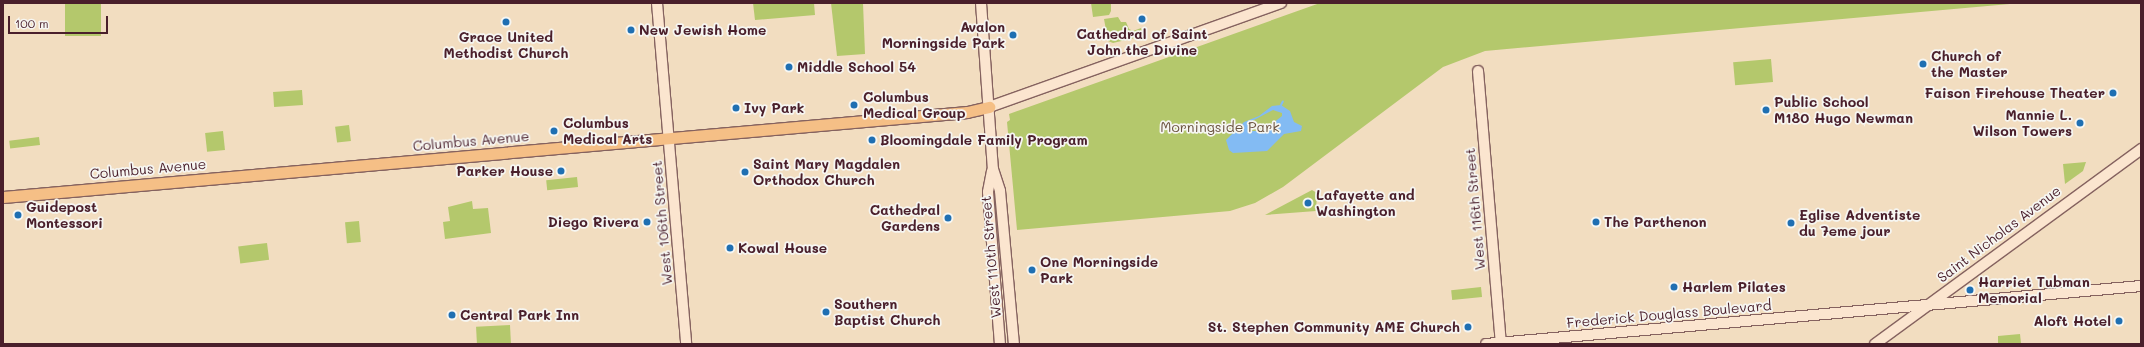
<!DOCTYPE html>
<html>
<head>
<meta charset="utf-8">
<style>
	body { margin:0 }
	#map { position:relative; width:2144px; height:347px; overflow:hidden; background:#f2ddc0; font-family:Mali,sans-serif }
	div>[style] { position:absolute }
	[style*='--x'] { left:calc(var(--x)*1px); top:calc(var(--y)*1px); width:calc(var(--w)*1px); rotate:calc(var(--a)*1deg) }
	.green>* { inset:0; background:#b4c86c; transform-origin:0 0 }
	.water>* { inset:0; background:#83bbf3 }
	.stream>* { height:2px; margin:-1px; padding:0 1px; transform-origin:1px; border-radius:1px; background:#83bbf3 }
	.roads { filter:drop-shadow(1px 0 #85625f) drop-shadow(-1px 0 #85625f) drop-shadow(0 1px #85625f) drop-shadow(0 -1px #85625f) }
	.secondary>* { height:10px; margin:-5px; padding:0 5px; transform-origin:5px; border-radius:5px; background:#fbe5cf }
	.primary>* { height:11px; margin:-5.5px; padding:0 5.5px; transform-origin:5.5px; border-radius:5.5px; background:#f5bf86 }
	.dots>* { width:11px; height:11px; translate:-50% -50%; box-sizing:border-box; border:2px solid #f6f6f2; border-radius:50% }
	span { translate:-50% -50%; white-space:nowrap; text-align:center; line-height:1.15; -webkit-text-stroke:3.5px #f6f6f2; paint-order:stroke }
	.poi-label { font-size:14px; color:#4a1f2b; font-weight:700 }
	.right { translate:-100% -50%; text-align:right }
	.left { translate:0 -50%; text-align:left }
	.park-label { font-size:14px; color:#6a523e }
	.street-label { font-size:14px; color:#4a1f2b }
	.frame { position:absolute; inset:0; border:4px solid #4a1f2b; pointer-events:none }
	.scale { position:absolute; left:8px; top:16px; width:100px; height:18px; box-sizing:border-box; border:2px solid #4a1f2b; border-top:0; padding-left:5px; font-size:12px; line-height:14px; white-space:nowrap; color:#4a1f2b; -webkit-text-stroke:3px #f6f6f2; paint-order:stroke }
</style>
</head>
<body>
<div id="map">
	<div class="green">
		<div style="left:65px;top:3px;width:36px;height:33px"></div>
		<div style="clip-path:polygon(753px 3px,814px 3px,815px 15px,755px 20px)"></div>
		<div style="clip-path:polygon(831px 3px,863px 3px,865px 54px,837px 56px)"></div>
		<div style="clip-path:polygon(1091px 3px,1111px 3px,1111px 11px,1109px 15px,1093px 17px)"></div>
		<div style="clip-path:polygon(1320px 3px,2021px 3px,1485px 51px,1443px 67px,1283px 187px,1255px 203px,1230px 211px,1017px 230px,1007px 122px,1010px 120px,1009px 114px)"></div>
		<div style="clip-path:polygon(1118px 17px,1121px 22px,1126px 22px,1129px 29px,1133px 31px,1141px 28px,1143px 36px,1113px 43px,1108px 41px,1104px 19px)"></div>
		<div style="left:1771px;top:59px;width:23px;height:38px;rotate:85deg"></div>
		<div style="left:302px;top:90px;width:15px;height:29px;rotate:86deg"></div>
		<div style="left:349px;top:125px;width:16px;height:14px;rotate:83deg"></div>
		<div style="left:223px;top:131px;width:19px;height:18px;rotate:84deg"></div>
		<div style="left:39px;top:137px;width:8px;height:30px;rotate:83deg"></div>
		<div style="clip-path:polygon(2086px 162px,2083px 171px,2065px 184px,2063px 164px)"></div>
		<div style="left:577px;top:177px;width:10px;height:31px;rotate:84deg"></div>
		<div style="clip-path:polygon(1312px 190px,1317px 193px,1316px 211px,1265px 215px)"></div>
		<div style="clip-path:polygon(472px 201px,473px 209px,488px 208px,491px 233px,445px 239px,443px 222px,450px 221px,448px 207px)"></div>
		<div style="left:359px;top:221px;width:21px;height:14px;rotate:85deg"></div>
		<div style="left:267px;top:243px;width:17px;height:29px;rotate:83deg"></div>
		<div style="left:1481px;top:287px;width:10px;height:30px;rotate:84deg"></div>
		<div style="left:510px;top:325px;width:18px;height:34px;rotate:87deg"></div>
		<div style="clip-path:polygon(2020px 334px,2021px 343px,1998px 344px,1998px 336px)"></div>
	</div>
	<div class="water">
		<div style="clip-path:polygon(evenodd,1281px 105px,1290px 111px,1294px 122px,1302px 126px,1301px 131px,1284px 134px,1267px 151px,1233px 153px,1229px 150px,1226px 140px,1244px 122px,1259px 116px,1272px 106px,1281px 105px,1273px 110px,1282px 113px,1282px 116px,1263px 131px,1251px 131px,1250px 124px,1252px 121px,1273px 110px)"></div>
	</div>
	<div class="stream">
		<div style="--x:1281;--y:105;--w:4;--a:-63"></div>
	</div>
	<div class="roads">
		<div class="secondary">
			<div style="--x:657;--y:3;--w:342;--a:85.1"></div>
			<div style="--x:981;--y:3;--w:166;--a:85.9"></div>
			<div style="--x:993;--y:169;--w:23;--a:72"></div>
			<div style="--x:1000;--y:191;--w:154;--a:84.8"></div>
			<div style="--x:1478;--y:71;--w:274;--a:85.2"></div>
			<div style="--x:989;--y:107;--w:310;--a:-19.6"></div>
			<div style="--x:992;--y:171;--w:21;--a:101"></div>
			<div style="--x:988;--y:192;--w:152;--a:85.5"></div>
			<div style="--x:1486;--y:344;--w:658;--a:-5.06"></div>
			<div style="--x:1875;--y:344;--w:330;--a:-36.2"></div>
		</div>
		<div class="primary">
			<div style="--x:3;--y:197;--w:968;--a:-5.04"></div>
			<div style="--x:967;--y:112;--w:23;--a:-13"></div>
		</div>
	</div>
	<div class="dots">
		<div style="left:1142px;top:19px;background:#1f6fb2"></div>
		<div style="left:506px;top:22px;background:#1f6fb2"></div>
		<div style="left:631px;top:30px;background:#1f6fb2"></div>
		<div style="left:1013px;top:35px;background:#1f6fb2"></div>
		<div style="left:1923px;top:64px;background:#1f6fb2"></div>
		<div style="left:789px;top:67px;background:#1f6fb2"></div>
		<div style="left:2113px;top:93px;background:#1f6fb2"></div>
		<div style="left:854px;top:105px;background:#1f6fb2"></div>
		<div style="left:736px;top:108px;background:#1f6fb2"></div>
		<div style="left:1766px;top:110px;background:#1f6fb2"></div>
		<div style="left:2080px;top:123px;background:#1f6fb2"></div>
		<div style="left:554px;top:131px;background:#1f6fb2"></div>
		<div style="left:872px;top:140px;background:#1f6fb2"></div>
		<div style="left:561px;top:171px;background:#1f6fb2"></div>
		<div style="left:745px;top:172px;background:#1f6fb2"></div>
		<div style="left:1308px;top:203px;background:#1f6fb2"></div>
		<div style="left:18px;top:215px;background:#1f6fb2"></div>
		<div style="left:948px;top:218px;background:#1f6fb2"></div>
		<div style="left:647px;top:222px;background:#1f6fb2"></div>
		<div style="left:1596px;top:222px;background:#1f6fb2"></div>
		<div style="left:1791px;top:223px;background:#1f6fb2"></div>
		<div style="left:730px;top:248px;background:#1f6fb2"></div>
		<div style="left:1032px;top:270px;background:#1f6fb2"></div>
		<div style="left:1674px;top:287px;background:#1f6fb2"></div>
		<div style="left:1970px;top:290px;background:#1f6fb2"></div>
		<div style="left:826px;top:312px;background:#1f6fb2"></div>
		<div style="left:452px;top:315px;background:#1f6fb2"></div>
		<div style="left:2119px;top:321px;background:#1f6fb2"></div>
		<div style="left:1468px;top:327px;background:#1f6fb2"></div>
	</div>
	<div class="poi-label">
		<span class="right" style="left:1005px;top:35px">Avalon<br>Morningside Park</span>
		<span class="left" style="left:639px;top:30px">New Jewish Home</span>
		<span style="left:1142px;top:42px">Cathedral of Saint<br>John the Divine</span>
		<span style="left:506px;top:45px">Grace United<br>Methodist Church</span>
		<span class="left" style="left:1931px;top:64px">Church of<br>the Master</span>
		<span class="left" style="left:797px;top:67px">Middle School 54</span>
		<span class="right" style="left:2105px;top:93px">Faison Firehouse Theater</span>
		<span class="left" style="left:863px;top:105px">Columbus<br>Medical Group</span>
		<span class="left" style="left:1774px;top:110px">Public School<br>M180 Hugo Newman</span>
		<span class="left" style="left:744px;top:108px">Ivy Park</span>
		<span class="right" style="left:2072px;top:123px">Mannie L.<br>Wilson Towers</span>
		<span class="left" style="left:563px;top:131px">Columbus<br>Medical Arts</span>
		<span class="left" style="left:880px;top:140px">Bloomingdale Family Program</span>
		<span class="left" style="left:753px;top:172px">Saint Mary Magdalen<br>Orthodox Church</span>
		<span class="right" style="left:553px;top:171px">Parker House</span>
		<span class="left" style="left:1316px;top:203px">Lafayette and<br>Washington</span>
		<span class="left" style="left:26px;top:215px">Guidepost<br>Montessori</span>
		<span class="right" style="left:940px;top:218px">Cathedral<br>Gardens</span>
		<span class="left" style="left:1799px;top:223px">Eglise Adventiste<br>du 7eme jour</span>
		<span class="right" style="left:639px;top:222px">Diego Rivera</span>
		<span class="left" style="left:1604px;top:222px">The Parthenon</span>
		<span class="left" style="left:738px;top:248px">Kowal House</span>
		<span class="left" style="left:1040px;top:270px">One Morningside<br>Park</span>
		<span class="left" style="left:1978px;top:290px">Harriet Tubman<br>Memorial</span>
		<span class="left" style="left:1682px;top:287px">Harlem Pilates</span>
		<span class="left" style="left:834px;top:312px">Southern<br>Baptist Church</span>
		<span class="left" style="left:460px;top:315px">Central Park Inn</span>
		<span class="right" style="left:2111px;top:321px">Aloft Hotel</span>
		<span class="right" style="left:1460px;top:327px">St. Stephen Community AME Church</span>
	</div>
	<div class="park-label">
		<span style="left:1220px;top:127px">Morningside Park</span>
	</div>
	<div class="street-label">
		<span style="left:471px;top:141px;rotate:-5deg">Columbus Avenue</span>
		<span style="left:148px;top:169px;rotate:-5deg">Columbus Avenue</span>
		<span style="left:1475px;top:209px;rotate:-95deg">West 116th Street</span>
		<span style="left:662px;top:223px;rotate:-95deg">West 106th Street</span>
		<span style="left:1999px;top:234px;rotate:-37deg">Saint Nicholas Avenue</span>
		<span style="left:991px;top:257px;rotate:-95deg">West 110th Street</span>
		<span style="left:1669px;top:314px;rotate:-5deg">Frederick Douglass Boulevard</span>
	</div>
	<div class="frame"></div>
	<div class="scale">100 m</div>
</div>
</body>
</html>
